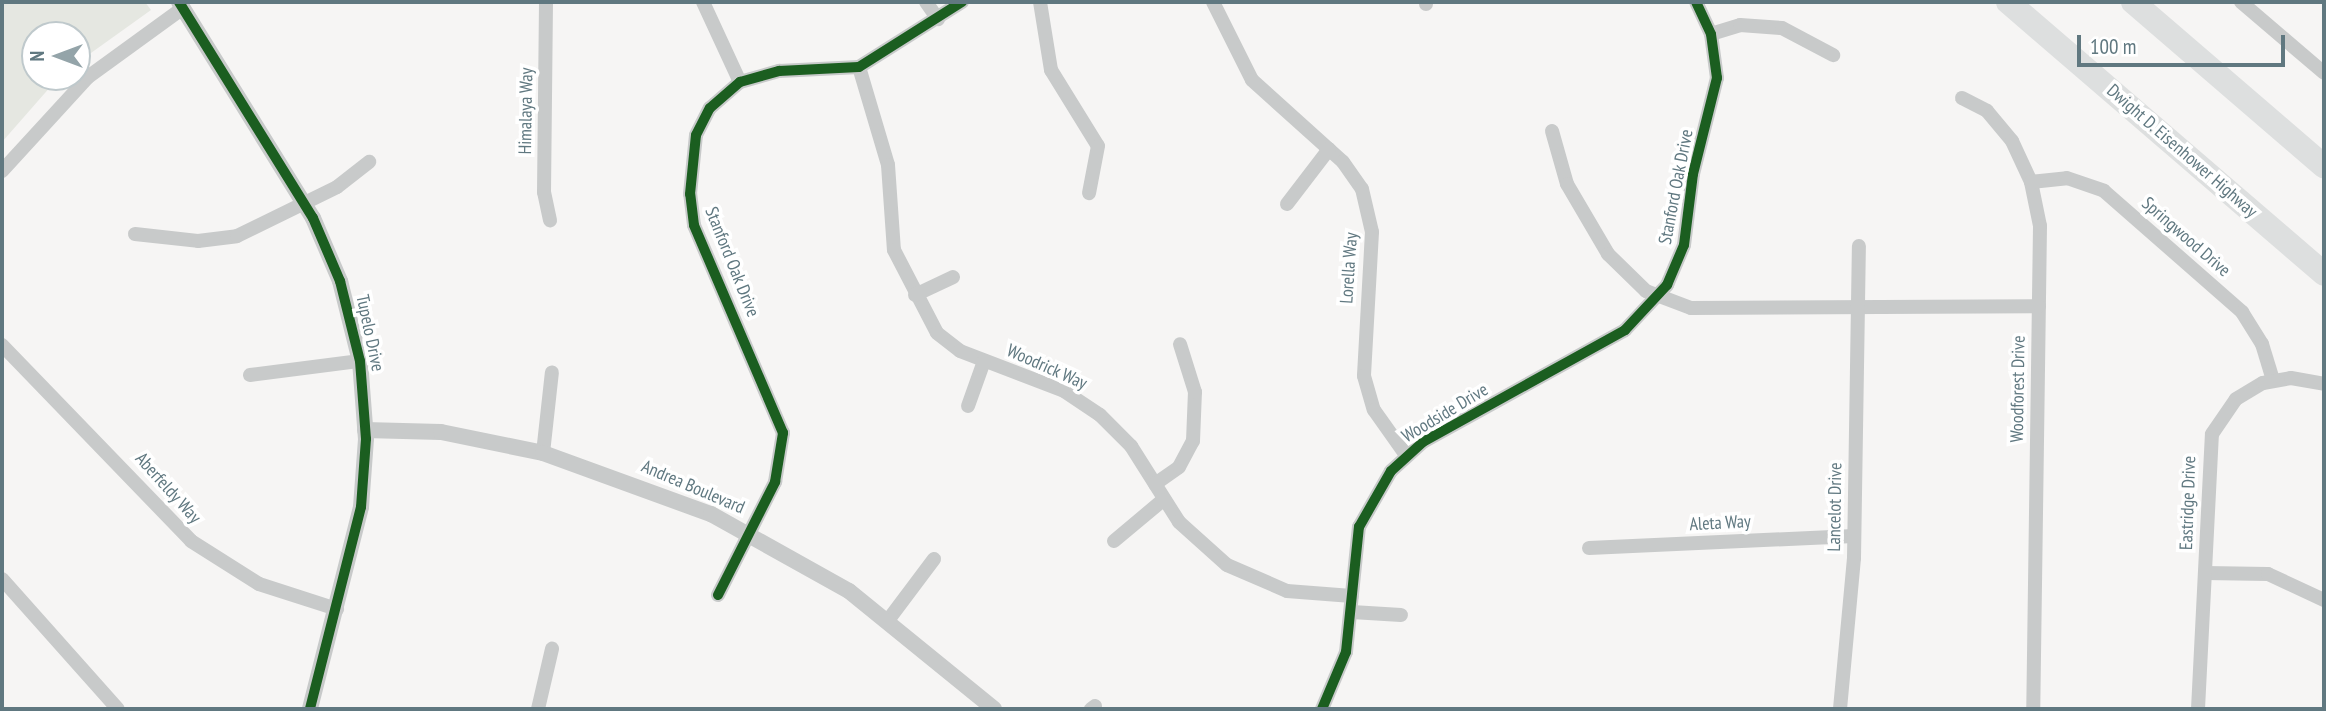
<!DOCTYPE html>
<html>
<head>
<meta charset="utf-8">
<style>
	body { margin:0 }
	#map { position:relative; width:2326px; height:711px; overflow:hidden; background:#f6f5f4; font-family:"PT Sans Narrow",sans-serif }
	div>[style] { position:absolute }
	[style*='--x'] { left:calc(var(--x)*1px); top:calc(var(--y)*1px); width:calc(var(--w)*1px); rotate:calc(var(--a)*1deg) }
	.green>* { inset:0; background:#e5e7e1 }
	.minor>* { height:14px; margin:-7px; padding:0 7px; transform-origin:7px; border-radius:7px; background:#c8caca }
	.tertiary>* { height:16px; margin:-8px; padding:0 8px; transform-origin:8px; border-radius:8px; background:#c8caca }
	.motorway>* { height:24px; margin:-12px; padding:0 12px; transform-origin:12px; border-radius:12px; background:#dddfdf }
	.cycleway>* { height:10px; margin:-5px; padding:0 5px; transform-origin:5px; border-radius:5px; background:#1b5e20 }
	span { translate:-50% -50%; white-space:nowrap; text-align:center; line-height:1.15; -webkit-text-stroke:7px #fff; paint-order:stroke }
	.street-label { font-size:18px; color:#607880 }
	.frame { position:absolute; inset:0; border:4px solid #607880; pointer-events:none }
	.north { position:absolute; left:21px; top:21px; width:70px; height:70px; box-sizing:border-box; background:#fff; border:2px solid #bfc9cc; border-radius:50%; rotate:270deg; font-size:19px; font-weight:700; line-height:28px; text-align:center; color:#607880 }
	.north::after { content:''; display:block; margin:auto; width:24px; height:32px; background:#94a4a9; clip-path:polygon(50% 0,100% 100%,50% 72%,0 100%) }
	.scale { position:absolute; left:2077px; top:35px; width:208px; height:32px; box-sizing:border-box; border:4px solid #607880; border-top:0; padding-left:9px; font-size:21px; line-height:24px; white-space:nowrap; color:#607880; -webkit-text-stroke:5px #fff; paint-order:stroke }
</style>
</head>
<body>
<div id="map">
	<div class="green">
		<div style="clip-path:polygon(2px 2px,145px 2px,151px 10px,77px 63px,77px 35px,35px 35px,35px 77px,59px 77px,2px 142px)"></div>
	</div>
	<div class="minor">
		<div style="--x:546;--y:2;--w:190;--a:90.6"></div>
		<div style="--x:544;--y:192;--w:29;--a:78"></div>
		<div style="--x:703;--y:2;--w:88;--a:65.2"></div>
		<div style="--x:926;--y:2;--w:21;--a:55"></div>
		<div style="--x:1040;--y:2;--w:69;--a:80.8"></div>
		<div style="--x:1051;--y:70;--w:89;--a:58.3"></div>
		<div style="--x:1098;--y:146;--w:48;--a:100.8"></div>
		<div style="--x:1213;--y:2;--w:87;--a:63.4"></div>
		<div style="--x:1252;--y:80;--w:122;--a:42"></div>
		<div style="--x:1343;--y:162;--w:33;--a:55"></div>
		<div style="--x:1362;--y:189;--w:44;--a:76.9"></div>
		<div style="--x:1372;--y:232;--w:144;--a:93.2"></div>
		<div style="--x:1364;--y:376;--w:35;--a:74"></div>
		<div style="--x:1374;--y:410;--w:55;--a:54.6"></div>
		<div style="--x:2241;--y:2;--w:109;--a:40.5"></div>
		<div style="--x:1426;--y:4;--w:2;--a:-90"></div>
		<div style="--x:1711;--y:34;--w:30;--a:-17"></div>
		<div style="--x:1740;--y:25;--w:42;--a:4.1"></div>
		<div style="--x:1782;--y:28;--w:58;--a:27.9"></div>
		<div style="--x:859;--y:67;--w:102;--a:73.5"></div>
		<div style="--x:888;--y:165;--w:85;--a:86"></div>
		<div style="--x:894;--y:250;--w:93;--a:62.6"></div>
		<div style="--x:937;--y:333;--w:29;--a:38"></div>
		<div style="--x:960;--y:351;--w:111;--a:21"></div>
		<div style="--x:1064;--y:391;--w:43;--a:33.7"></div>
		<div style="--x:1100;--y:415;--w:44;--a:45"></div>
		<div style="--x:1131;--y:446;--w:90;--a:57.7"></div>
		<div style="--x:1179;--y:522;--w:64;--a:41.9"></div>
		<div style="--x:1227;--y:565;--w:65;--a:23.4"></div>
		<div style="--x:1287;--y:591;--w:65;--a:4.4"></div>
		<div style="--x:1962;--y:98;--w:28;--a:27"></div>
		<div style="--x:1987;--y:111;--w:39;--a:50"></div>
		<div style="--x:2012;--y:141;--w:45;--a:65.1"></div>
		<div style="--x:2031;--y:182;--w:45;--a:78.4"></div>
		<div style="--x:2040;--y:226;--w:483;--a:90.8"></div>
		<div style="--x:1552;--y:131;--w:55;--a:74.2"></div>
		<div style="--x:1567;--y:184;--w:81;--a:59.6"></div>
		<div style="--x:1608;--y:254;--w:53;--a:44.2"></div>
		<div style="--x:1646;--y:291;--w:48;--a:20.7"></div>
		<div style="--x:1691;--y:308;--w:348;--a:-0.3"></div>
		<div style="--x:2;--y:171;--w:127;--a:-47.5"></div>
		<div style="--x:88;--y:77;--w:117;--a:-36"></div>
		<div style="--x:2031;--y:182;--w:36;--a:-6"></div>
		<div style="--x:2067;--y:178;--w:39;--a:19"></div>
		<div style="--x:2104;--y:191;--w:184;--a:41.2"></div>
		<div style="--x:2242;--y:312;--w:38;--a:58"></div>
		<div style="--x:2262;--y:344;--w:38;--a:73"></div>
		<div style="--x:1287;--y:204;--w:69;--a:-52.6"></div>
		<div style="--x:135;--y:234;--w:63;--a:6.3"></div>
		<div style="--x:198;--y:241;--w:39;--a:-7"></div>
		<div style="--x:237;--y:236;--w:111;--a:-26.1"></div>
		<div style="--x:337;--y:187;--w:41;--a:-38"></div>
		<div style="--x:915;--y:295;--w:42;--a:-25.3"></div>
		<div style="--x:2;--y:345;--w:272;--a:46"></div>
		<div style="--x:191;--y:541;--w:80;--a:32.3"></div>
		<div style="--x:259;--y:584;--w:82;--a:17.8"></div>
		<div style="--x:250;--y:375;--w:111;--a:-7.3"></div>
		<div style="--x:968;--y:406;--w:48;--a:-70.4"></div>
		<div style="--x:543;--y:453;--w:81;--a:-83.7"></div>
		<div style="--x:1155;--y:484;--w:29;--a:-35"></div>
		<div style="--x:1179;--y:467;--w:30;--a:-62"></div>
		<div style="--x:1193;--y:441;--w:49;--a:-87.7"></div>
		<div style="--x:1195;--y:392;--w:50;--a:-107.4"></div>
		<div style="--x:1114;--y:541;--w:64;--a:-39.9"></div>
		<div style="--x:1589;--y:548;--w:265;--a:-2.6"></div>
		<div style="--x:2205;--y:573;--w:63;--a:0.9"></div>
		<div style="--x:2268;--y:574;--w:62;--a:24.9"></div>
		<div style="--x:2;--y:579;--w:174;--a:48.3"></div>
		<div style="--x:718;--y:595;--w:127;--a:-63.2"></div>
		<div style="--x:775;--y:482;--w:50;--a:-80.7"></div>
		<div style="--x:783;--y:433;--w:226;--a:-113.2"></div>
		<div style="--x:694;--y:225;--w:31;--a:-97"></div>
		<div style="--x:690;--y:194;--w:59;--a:-84.2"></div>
		<div style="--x:696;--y:135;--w:30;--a:-63"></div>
		<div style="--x:710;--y:108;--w:40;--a:-41"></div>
		<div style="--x:740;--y:82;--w:41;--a:-15.8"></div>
		<div style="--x:779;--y:71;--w:80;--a:-2.9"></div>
		<div style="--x:859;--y:67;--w:122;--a:-32.3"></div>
		<div style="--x:1352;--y:612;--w:49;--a:3.5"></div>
		<div style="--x:889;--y:619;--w:75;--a:-53.1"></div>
		<div style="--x:538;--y:709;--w:62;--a:-76.9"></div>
		<div style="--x:1091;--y:709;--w:5;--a:-37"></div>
		<div style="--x:1322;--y:709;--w:62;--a:-67.2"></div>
		<div style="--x:1346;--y:652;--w:126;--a:-84.1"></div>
		<div style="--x:1359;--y:527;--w:64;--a:-60.3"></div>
		<div style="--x:1391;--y:471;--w:43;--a:-42.2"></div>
		<div style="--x:1423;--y:442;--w:231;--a:-29"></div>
		<div style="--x:1625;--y:330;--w:62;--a:-47"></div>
		<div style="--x:1667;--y:285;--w:43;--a:-67"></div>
		<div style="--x:1684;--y:245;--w:72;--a:-82.8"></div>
		<div style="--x:1693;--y:174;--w:99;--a:-76"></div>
		<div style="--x:1717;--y:78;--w:44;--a:-97.8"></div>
		<div style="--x:1711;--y:34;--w:35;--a:-115"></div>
		<div style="--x:1840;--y:709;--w:152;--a:-84.7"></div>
		<div style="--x:1854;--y:558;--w:312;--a:-89.1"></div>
		<div style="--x:2198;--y:709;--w:275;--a:-87.1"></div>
		<div style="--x:2212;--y:434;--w:42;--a:-55.6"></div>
		<div style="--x:2236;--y:399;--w:31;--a:-31"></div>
		<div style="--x:2263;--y:383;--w:28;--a:-10"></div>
		<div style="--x:2291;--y:378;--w:34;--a:10"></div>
	</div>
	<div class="tertiary">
		<div style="--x:179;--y:2;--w:254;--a:58.2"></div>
		<div style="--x:313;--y:218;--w:69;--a:66.8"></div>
		<div style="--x:340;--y:281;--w:82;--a:76"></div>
		<div style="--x:360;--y:361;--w:78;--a:85.6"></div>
		<div style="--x:366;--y:439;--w:68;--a:94.2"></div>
		<div style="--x:361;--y:507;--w:208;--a:104.2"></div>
		<div style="--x:365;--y:430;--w:76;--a:1.5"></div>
		<div style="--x:441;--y:432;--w:104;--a:11.6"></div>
		<div style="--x:543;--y:453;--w:179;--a:20"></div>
		<div style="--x:711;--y:514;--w:158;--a:29.2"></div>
		<div style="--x:849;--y:591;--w:187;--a:39.1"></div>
	</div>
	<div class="motorway">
		<div style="--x:2008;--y:2;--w:417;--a:40.7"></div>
		<div style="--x:2133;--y:2;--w:252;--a:40.7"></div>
	</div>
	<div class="cycleway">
		<div style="--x:179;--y:2;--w:254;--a:58.2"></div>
		<div style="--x:313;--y:218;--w:69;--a:66.8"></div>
		<div style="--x:340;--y:281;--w:82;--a:76"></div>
		<div style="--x:360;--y:361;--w:78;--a:85.6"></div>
		<div style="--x:366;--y:439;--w:68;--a:94.2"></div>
		<div style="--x:361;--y:507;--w:208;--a:104.2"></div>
		<div style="--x:718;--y:595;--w:127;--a:-63.2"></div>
		<div style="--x:775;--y:482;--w:50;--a:-80.7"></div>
		<div style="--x:783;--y:433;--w:226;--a:-113.2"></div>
		<div style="--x:694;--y:225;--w:31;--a:-97"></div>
		<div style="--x:690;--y:194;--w:59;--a:-84.2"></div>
		<div style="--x:696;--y:135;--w:30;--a:-63"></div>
		<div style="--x:710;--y:108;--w:40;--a:-41"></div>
		<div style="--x:740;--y:82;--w:41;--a:-15.8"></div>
		<div style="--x:779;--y:71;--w:80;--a:-2.9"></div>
		<div style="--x:859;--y:67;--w:122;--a:-32.3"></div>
		<div style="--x:1322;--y:709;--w:62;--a:-67.2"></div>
		<div style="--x:1346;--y:652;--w:126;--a:-84.1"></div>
		<div style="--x:1359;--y:527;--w:64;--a:-60.3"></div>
		<div style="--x:1391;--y:471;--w:43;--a:-42.2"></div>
		<div style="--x:1423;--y:442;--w:231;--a:-29"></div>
		<div style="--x:1625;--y:330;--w:62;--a:-47"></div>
		<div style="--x:1667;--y:285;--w:43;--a:-67"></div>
		<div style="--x:1684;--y:245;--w:72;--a:-82.8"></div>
		<div style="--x:1693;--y:174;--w:99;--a:-76"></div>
		<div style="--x:1717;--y:78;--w:44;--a:-97.8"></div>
		<div style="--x:1711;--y:34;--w:35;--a:-115"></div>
	</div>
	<div class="street-label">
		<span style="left:526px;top:111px;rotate:-89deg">Himalaya Way</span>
		<span style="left:2182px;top:151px;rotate:41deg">Dwight D. Eisenhower Highway</span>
		<span style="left:1676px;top:187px;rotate:-79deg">Stanford Oak Drive</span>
		<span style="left:2186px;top:237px;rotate:41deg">Springwood Drive</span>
		<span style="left:732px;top:262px;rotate:68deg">Stanford Oak Drive</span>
		<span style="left:1349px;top:268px;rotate:-86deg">Lorella Way</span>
		<span style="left:370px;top:333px;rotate:78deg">Tupelo Drive</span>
		<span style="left:1047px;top:367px;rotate:24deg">Woodrick Way</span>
		<span style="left:2018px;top:389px;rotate:-89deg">Woodforest Drive</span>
		<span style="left:1445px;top:413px;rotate:-31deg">Woodside Drive</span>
		<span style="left:693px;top:487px;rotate:23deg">Andrea Boulevard</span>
		<span style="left:168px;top:488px;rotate:48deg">Aberfeldy Way</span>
		<span style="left:2188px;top:503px;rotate:-88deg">Eastridge Drive</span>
		<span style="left:1835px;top:507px;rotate:-89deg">Lancelot Drive</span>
		<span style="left:1720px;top:523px;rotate:-3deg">Aleta Way</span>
	</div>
	<div class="frame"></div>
	<div class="north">N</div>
	<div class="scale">100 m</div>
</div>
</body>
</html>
